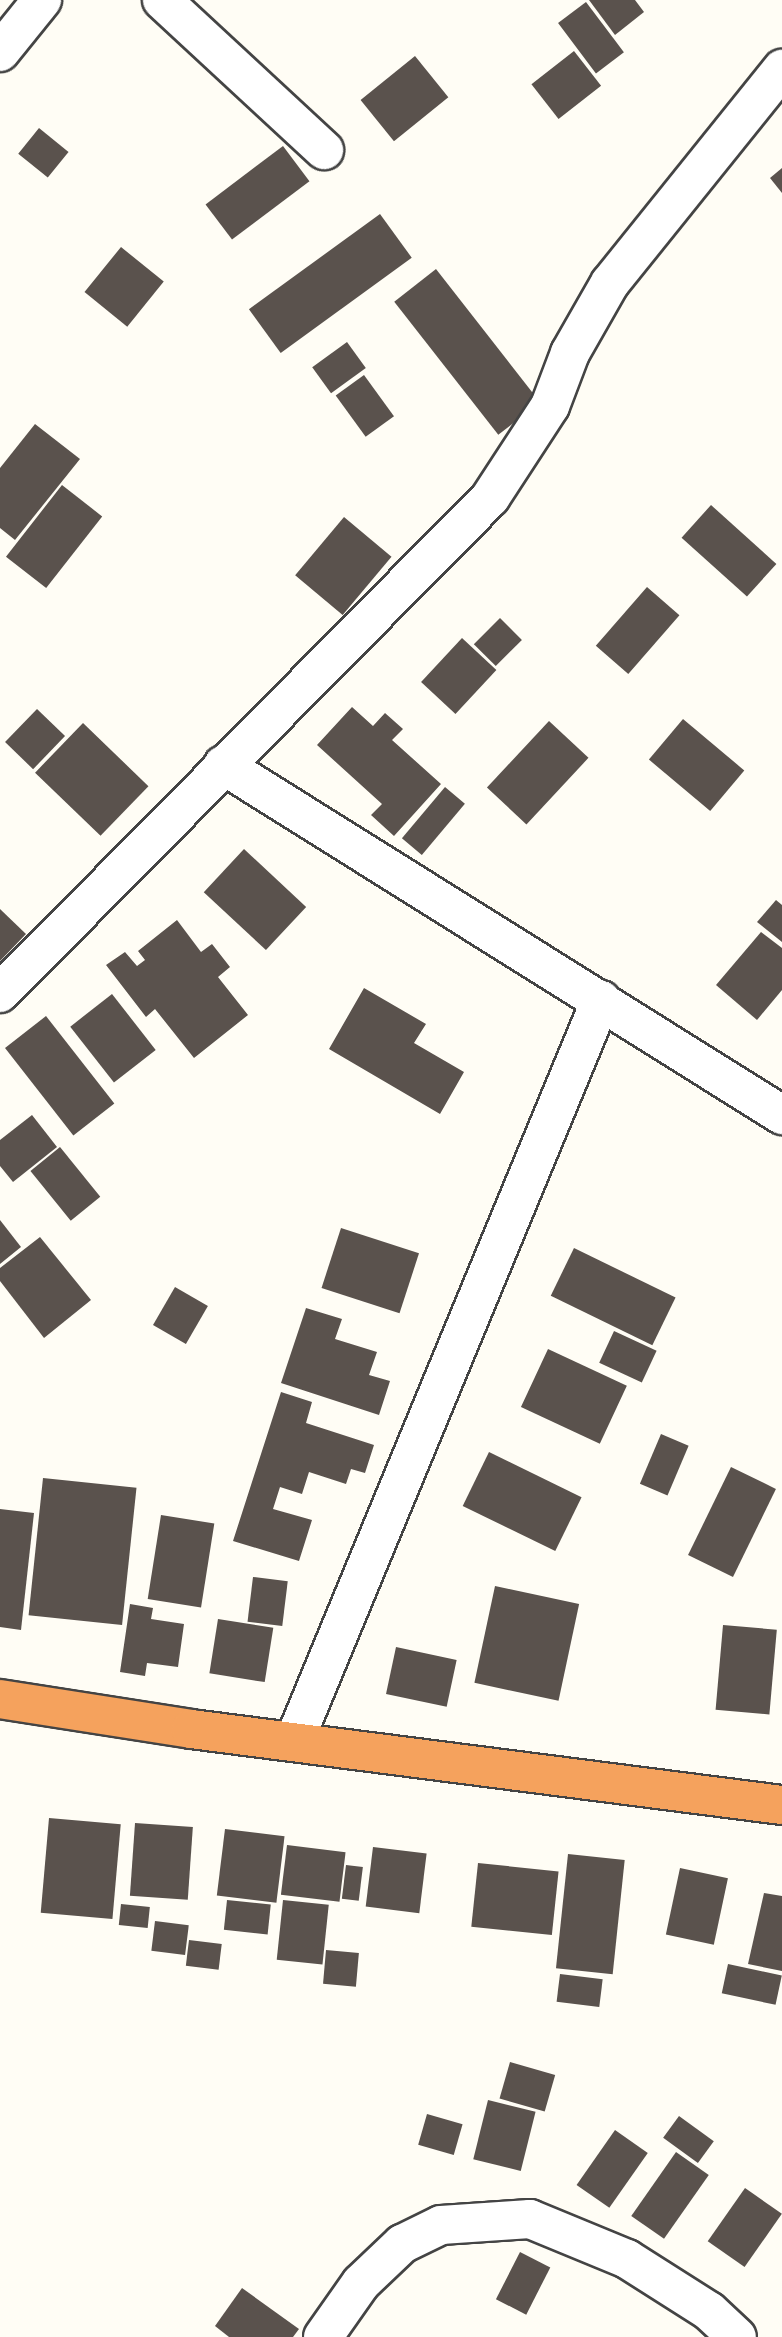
<!DOCTYPE html>
<html>
<head>
<meta charset="utf-8">
<style>
	body { margin:0 }
	#map { position:relative; width:782px; height:2337px; overflow:hidden; background:#fffdf5; font-family:"IBM Plex Serif",serif }
	div>[style] { position:absolute }
	[style*='--x'] { left:calc(var(--x)*1px); top:calc(var(--y)*1px); width:calc(var(--w)*1px); rotate:calc(var(--a)*1deg) }
	.building>* { inset:0; background:#5a524d; transform-origin:0 0 }
	.roads { filter:drop-shadow(2px 0 #444) drop-shadow(-2px 0 #444) drop-shadow(0 2px #444) drop-shadow(0 -2px #444) }
	.minor>* { height:38px; margin:-19px; padding:0 19px; transform-origin:19px; border-radius:19px; background:#fff }
	.highway>* { height:38px; margin:-19px; padding:0 19px; transform-origin:19px; border-radius:19px; background:#f5a25d }
	span { translate:-50% -50%; white-space:nowrap; text-align:center; line-height:1.15; -webkit-text-stroke:7px #fff; paint-order:stroke }
</style>
</head>
<body>
<div id="map">
	<div class="building">
		<div style="clip-path:polygon(589px 0,635px 0,644px 12px,615px 35px)"></div>
		<div style="left:586px;top:2px;width:63px;height:35px;rotate:53deg"></div>
		<div style="left:574px;top:51px;width:44px;height:54px;rotate:52deg"></div>
		<div style="left:415px;top:56px;width:53px;height:70px;rotate:51deg"></div>
		<div style="left:39px;top:128px;width:38px;height:33px;rotate:39deg"></div>
		<div style="left:283px;top:146px;width:44px;height:97px;rotate:53deg"></div>
		<div style="clip-path:polygon(782px 168px,782px 193px,770px 178px)"></div>
		<div style="left:380px;top:214px;width:54px;height:162px;rotate:54deg"></div>
		<div style="left:121px;top:247px;width:55px;height:58px;rotate:39deg"></div>
		<div style="left:436px;top:269px;width:169px;height:53px;rotate:52deg"></div>
		<div style="left:347px;top:342px;width:32px;height:43px;rotate:54deg"></div>
		<div style="left:364px;top:375px;width:51px;height:35px;rotate:54deg"></div>
		<div style="clip-path:polygon(35px 424px,80px 459px,15px 540px,0 528px,0 468px)"></div>
		<div style="left:62px;top:485px;width:51px;height:91px;rotate:38deg"></div>
		<div style="left:711px;top:505px;width:88px;height:44px;rotate:42deg"></div>
		<div style="left:344px;top:517px;width:62px;height:76px;rotate:40deg"></div>
		<div style="left:647px;top:587px;width:43px;height:78px;rotate:41deg"></div>
		<div style="left:500px;top:618px;width:31px;height:37px;rotate:45deg"></div>
		<div style="left:462px;top:638px;width:47px;height:60px;rotate:43deg"></div>
		<div style="clip-path:polygon(352px 707px,373px 726px,385px 713px,403px 729px,392px 740px,441px 784px,394px 836px,371px 815px,382px 804px,317px 745px)"></div>
		<div style="left:37px;top:709px;width:39px;height:46px;rotate:44deg"></div>
		<div style="left:683px;top:719px;width:80px;height:53px;rotate:40deg"></div>
		<div style="left:549px;top:721px;width:54px;height:91px;rotate:43deg"></div>
		<div style="left:83px;top:723px;width:91px;height:69px;rotate:44deg"></div>
		<div style="left:445px;top:787px;width:26px;height:67px;rotate:40deg"></div>
		<div style="left:244px;top:849px;width:85px;height:59px;rotate:43deg"></div>
		<div style="clip-path:polygon(776px 900px,782px 905px,782px 942px,757px 922px)"></div>
		<div style="clip-path:polygon(0 909px,26px 934px,0 961px)"></div>
		<div style="clip-path:polygon(177px 920px,201px 952px,212px 944px,230px 967px,218px 977px,248px 1015px,194px 1058px,155px 1009px,146px 1017px,106px 965px,125px 952px,137px 966px,145px 960px,138px 951px)"></div>
		<div style="clip-path:polygon(761px 932px,782px 948px,782px 990px,757px 1020px,716px 985px)"></div>
		<div style="clip-path:polygon(364px 988px,426px 1024px,414px 1043px,464px 1072px,440px 1114px,329px 1049px)"></div>
		<div style="left:112px;top:994px;width:71px;height:53px;rotate:52deg"></div>
		<div style="left:46px;top:1016px;width:111px;height:52px;rotate:52deg"></div>
		<div style="clip-path:polygon(32px 1115px,57px 1147px,13px 1182px,0 1166px,0 1140px)"></div>
		<div style="left:60px;top:1147px;width:64px;height:38px;rotate:51deg"></div>
		<div style="clip-path:polygon(0 1220px,21px 1247px,0 1264px)"></div>
		<div style="left:341px;top:1228px;width:82px;height:63px;rotate:18deg"></div>
		<div style="clip-path:polygon(40px 1237px,91px 1300px,44px 1338px,0 1281px,0 1268px)"></div>
		<div style="left:574px;top:1248px;width:113px;height:53px;rotate:26deg"></div>
		<div style="left:175px;top:1287px;width:38px;height:44px;rotate:30deg"></div>
		<div style="clip-path:polygon(306px 1308px,342px 1319px,335px 1339px,377px 1352px,369px 1375px,390px 1381px,379px 1415px,281px 1383px)"></div>
		<div style="left:614px;top:1331px;width:47px;height:35px;rotate:25deg"></div>
		<div style="left:548px;top:1349px;width:87px;height:64px;rotate:25deg"></div>
		<div style="clip-path:polygon(281px 1392px,312px 1402px,306px 1423px,374px 1445px,365px 1473px,351px 1469px,346px 1484px,309px 1472px,302px 1494px,280px 1487px,273px 1509px,312px 1520px,299px 1561px,233px 1541px)"></div>
		<div style="left:661px;top:1434px;width:30px;height:54px;rotate:23deg"></div>
		<div style="left:489px;top:1452px;width:103px;height:60px;rotate:26deg"></div>
		<div style="left:731px;top:1467px;width:50px;height:98px;rotate:26deg"></div>
		<div style="left:43px;top:1478px;width:94px;height:138px;rotate:6deg"></div>
		<div style="clip-path:polygon(0 1509px,34px 1513px,21px 1630px,0 1627px)"></div>
		<div style="left:161px;top:1515px;width:54px;height:85px;rotate:9deg"></div>
		<div style="left:253px;top:1577px;width:35px;height:45px;rotate:7deg"></div>
		<div style="left:495px;top:1586px;width:86px;height:99px;rotate:12deg"></div>
		<div style="clip-path:polygon(130px 1604px,153px 1608px,151px 1619px,184px 1624px,178px 1667px,147px 1663px,145px 1676px,120px 1672px)"></div>
		<div style="left:218px;top:1619px;width:56px;height:55px;rotate:9deg"></div>
		<div style="left:723px;top:1625px;width:54px;height:85px;rotate:5deg"></div>
		<div style="left:396px;top:1647px;width:62px;height:48px;rotate:12deg"></div>
		<div style="left:49px;top:1818px;width:72px;height:95px;rotate:5deg"></div>
		<div style="left:135px;top:1823px;width:58px;height:73px;rotate:4deg"></div>
		<div style="left:225px;top:1829px;width:60px;height:67px;rotate:7deg"></div>
		<div style="left:287px;top:1845px;width:59px;height:50px;rotate:7deg"></div>
		<div style="left:373px;top:1847px;width:54px;height:60px;rotate:7deg"></div>
		<div style="left:568px;top:1854px;width:57px;height:115px;rotate:6deg"></div>
		<div style="left:478px;top:1863px;width:81px;height:64px;rotate:6deg"></div>
		<div style="left:346px;top:1865px;width:17px;height:34px;rotate:7deg"></div>
		<div style="left:680px;top:1868px;width:49px;height:68px;rotate:12deg"></div>
		<div style="clip-path:polygon(764px 1893px,782px 1896px,782px 1971px,748px 1964px)"></div>
		<div style="left:227px;top:1900px;width:44px;height:30px;rotate:6deg"></div>
		<div style="left:283px;top:1900px;width:46px;height:60px;rotate:6deg"></div>
		<div style="left:121px;top:1904px;width:29px;height:21px;rotate:6deg"></div>
		<div style="left:155px;top:1921px;width:34px;height:30px;rotate:7deg"></div>
		<div style="left:189px;top:1940px;width:33px;height:26px;rotate:7deg"></div>
		<div style="left:326px;top:1950px;width:33px;height:34px;rotate:5deg"></div>
		<div style="left:728px;top:1964px;width:55px;height:30px;rotate:12deg"></div>
		<div style="left:560px;top:1974px;width:43px;height:28px;rotate:7deg"></div>
		<div style="left:510px;top:2062px;width:47px;height:38px;rotate:16deg"></div>
		<div style="left:488px;top:2100px;width:49px;height:61px;rotate:14deg"></div>
		<div style="left:427px;top:2114px;width:37px;height:32px;rotate:16deg"></div>
		<div style="left:679px;top:2116px;width:43px;height:27px;rotate:36deg"></div>
		<div style="left:615px;top:2130px;width:40px;height:67px;rotate:35deg"></div>
		<div style="left:676px;top:2152px;width:40px;height:78px;rotate:35deg"></div>
		<div style="left:745px;top:2188px;width:45px;height:65px;rotate:35deg"></div>
		<div style="left:520px;top:2252px;width:34px;height:53px;rotate:27deg"></div>
		<div style="clip-path:polygon(242px 2288px,299px 2329px,293px 2337px,229px 2337px,215px 2326px)"></div>
	</div>
	<div class="roads">
		<div class="minor">
			<div style="--x:162;--y:0;--w:221;--a:42.8"></div>
			<div style="--x:0;--y:52;--w:67;--a:-51.1"></div>
			<div style="--x:223;--y:765;--w:660;--a:32.05"></div>
			<div style="--x:0;--y:993;--w:697;--a:-45.29"></div>
			<div style="--x:490;--y:498;--w:110;--a:-56.9"></div>
			<div style="--x:550;--y:406;--w:57;--a:-69.3"></div>
			<div style="--x:570;--y:353;--w:81;--a:-60.3"></div>
			<div style="--x:610;--y:283;--w:275;--a:-51.2"></div>
			<div style="--x:295;--y:1739;--w:800;--a:-67.51"></div>
			<div style="--x:323;--y:2337;--w:66;--a:-54.9"></div>
			<div style="--x:361;--y:2283;--w:57;--a:-43.6"></div>
			<div style="--x:402;--y:2244;--w:43;--a:-26"></div>
			<div style="--x:441;--y:2225;--w:89;--a:-3.9"></div>
			<div style="--x:530;--y:2219;--w:105;--a:22.4"></div>
			<div style="--x:627;--y:2259;--w:97;--a:32.4"></div>
			<div style="--x:709;--y:2311;--w:38;--a:43"></div>
		</div>
		<div class="highway">
			<div style="--x:0;--y:1699;--w:193;--a:8.9"></div>
			<div style="--x:191;--y:1729;--w:596;--a:7.33"></div>
		</div>
	</div>
</div>
</body>
</html>
